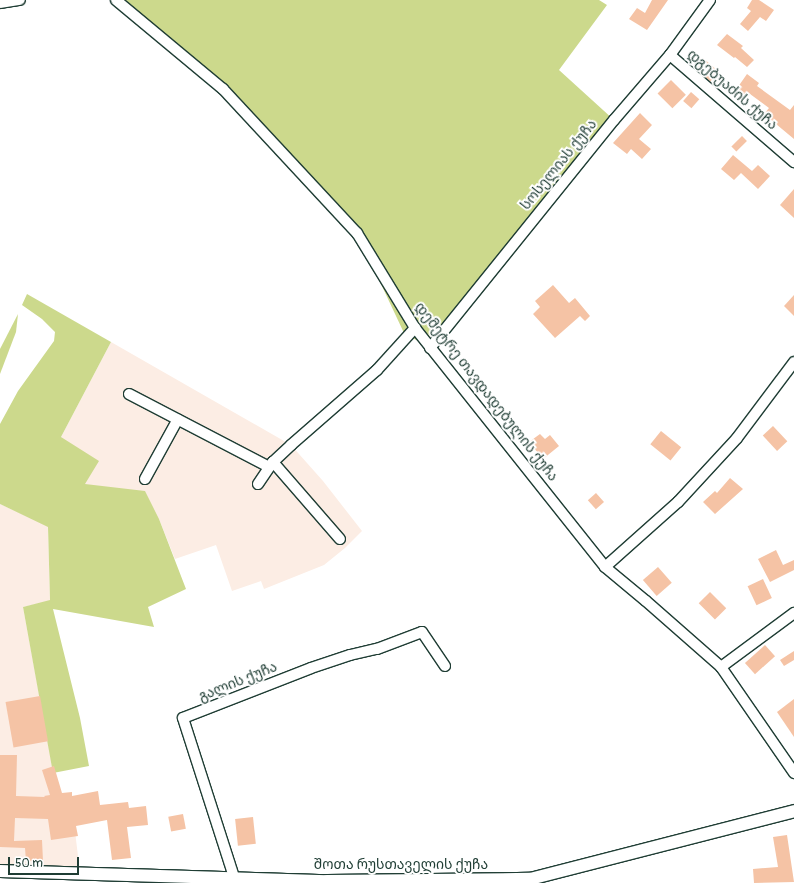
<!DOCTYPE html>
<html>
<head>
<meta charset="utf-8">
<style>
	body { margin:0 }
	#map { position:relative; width:794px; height:883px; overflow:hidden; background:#fff; font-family:Pangolin,"Noto Sans Georgian",sans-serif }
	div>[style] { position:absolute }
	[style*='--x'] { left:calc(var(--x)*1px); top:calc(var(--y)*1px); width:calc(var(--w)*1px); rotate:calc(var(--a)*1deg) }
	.built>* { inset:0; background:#fcede4 }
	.green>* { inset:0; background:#ccd98c }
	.building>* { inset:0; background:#f5c3a5; transform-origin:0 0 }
	.roads { filter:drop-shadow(1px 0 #1f3d34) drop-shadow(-1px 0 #1f3d34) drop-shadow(0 1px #1f3d34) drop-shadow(0 -1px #1f3d34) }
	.minor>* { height:10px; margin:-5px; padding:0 5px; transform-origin:5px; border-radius:5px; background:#fff }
	.major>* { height:12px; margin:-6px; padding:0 6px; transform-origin:6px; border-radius:6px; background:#fff }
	span { translate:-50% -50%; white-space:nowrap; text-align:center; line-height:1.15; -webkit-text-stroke:4px #fff; paint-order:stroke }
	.street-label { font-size:14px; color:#1f3d34 }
	.scale { position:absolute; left:8px; top:857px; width:71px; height:18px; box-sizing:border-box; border:2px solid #1f3d34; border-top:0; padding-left:5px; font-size:12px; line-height:14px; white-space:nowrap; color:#1f3d34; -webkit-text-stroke:3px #fff; paint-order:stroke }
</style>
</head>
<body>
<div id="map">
	<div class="built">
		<div style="clip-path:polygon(111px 342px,291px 445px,323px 481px,362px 531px,345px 548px,324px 565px,264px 589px,261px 581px,232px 591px,216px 545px,175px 559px,159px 519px,85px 484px,61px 437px)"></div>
		<div style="clip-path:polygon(0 504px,48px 526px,50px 601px,23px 607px,60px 808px,72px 806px,80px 873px,0 871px)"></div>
	</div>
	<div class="green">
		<div style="clip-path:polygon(116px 0,599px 0,607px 5px,559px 70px,614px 120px,430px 348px,404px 333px,357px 233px,223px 89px)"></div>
		<div style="clip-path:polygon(27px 294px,111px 342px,61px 437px,99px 461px,85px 484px,145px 491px,159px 519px,186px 589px,148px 607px,154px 627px,53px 609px,80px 718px,89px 766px,53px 773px,23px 607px,50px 600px,48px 527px,0 504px,0 424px,18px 391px,54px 341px,55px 332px,42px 319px,22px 305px)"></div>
		<div style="clip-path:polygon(18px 314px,16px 332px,0 374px,0 349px)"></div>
	</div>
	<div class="building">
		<div style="clip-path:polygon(652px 0,668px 0,647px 30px,629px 19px,637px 8px,645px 13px)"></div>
		<div style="clip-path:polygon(752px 0,759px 0,774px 10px,766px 21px,760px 17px,748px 31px,740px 24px,751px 11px,747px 8px)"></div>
		<div style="clip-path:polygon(727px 34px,743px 46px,741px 48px,754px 60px,747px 67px,735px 57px,734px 58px,717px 45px)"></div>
		<div style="left:703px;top:58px;width:21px;height:13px;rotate:41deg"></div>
		<div style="clip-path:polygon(747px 74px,759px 83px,757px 86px,790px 110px,794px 105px,794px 139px,764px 114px,769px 108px,750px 94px,745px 102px,733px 94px)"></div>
		<div style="left:671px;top:80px;width:21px;height:19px;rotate:45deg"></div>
		<div style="left:691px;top:92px;width:11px;height:12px;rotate:41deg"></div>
		<div style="clip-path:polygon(640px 113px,652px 125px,639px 139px,651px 149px,642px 159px,631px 149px,627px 154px,613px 143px)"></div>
		<div style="left:742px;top:136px;width:7px;height:15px;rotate:45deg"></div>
		<div style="clip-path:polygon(733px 155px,752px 171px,758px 165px,770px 176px,758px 189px,741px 173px,734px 180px,721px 169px)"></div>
		<div style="clip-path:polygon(794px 189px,794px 218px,780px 205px)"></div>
		<div style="clip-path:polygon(553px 285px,569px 303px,575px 298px,590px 316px,585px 321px,580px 316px,555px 338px,533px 314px,540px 307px,535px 301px)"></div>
		<div style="clip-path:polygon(794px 295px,794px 316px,784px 306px)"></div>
		<div style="left:773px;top:426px;width:21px;height:14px;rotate:47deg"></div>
		<div style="left:661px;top:431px;width:26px;height:17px;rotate:39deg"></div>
		<div style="clip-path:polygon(540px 434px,545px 439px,550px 435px,559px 446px,543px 459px,529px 442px)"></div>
		<div style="clip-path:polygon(730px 478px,743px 489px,715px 514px,703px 502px,715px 491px,717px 493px)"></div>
		<div style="left:596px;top:493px;width:12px;height:11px;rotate:48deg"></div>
		<div style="clip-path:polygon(776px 550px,783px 565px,794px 560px,794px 570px,770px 582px,758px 559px)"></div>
		<div style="left:658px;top:567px;width:21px;height:20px;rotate:49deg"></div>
		<div style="left:763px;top:579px;width:21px;height:17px;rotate:65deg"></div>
		<div style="left:710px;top:592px;width:23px;height:16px;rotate:45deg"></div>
		<div style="left:765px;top:645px;width:15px;height:27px;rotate:48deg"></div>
		<div style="clip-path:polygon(794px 651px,794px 660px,784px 666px,780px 660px)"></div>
		<div style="left:40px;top:696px;width:46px;height:35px;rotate:80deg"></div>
		<div style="clip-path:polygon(794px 699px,794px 737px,777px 712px)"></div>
		<div style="clip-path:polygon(0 755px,17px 755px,16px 796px,45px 797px,44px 796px,50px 795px,42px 770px,54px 766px,62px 793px,72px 792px,72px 796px,98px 791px,100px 805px,128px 802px,129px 808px,146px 806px,148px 825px,127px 827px,131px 858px,112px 860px,107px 820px,76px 826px,78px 836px,51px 840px,48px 819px,15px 818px,14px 841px,42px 840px,43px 861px,26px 861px,25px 848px,0 847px)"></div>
		<div style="left:183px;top:814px;width:15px;height:15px;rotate:79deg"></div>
		<div style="left:253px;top:817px;width:27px;height:18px;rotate:84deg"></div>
		<div style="clip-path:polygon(787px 835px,794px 882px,754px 883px,753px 869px,778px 867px,773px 837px)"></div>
	</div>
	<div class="roads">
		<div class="minor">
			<div style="--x:116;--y:0;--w:139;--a:39.8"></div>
			<div style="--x:223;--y:89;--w:197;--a:47.1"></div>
			<div style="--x:357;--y:233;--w:111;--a:58.6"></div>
			<div style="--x:415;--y:328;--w:305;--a:51.5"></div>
			<div style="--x:605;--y:567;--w:53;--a:39.7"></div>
			<div style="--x:646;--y:601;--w:100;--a:41.3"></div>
			<div style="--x:721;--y:667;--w:129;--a:55.4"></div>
			<div style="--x:0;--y:3;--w:20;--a:-9"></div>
			<div style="--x:670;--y:55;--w:164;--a:40.8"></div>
			<div style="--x:430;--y:348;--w:293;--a:-51.1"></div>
			<div style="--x:614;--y:120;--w:86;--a:-49.3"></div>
			<div style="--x:670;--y:55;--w:68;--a:-54"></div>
			<div style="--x:129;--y:394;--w:158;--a:27.5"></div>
			<div style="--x:273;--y:462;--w:102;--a:49"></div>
			<div style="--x:145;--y:479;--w:68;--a:-61.2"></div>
			<div style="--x:258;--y:484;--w:27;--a:-56"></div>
			<div style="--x:273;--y:462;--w:25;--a:-43"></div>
			<div style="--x:291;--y:445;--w:114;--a:-41.1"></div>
			<div style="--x:377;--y:370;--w:57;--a:-47.9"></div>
			<div style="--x:605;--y:567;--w:98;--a:-41.7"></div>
			<div style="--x:678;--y:502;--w:87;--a:-47.3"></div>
			<div style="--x:737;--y:438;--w:95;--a:-53.1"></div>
			<div style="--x:721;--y:667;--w:91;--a:-36.5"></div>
			<div style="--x:234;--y:877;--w:167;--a:-107.8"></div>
			<div style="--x:183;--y:718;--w:137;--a:-21.3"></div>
			<div style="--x:311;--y:668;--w:41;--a:-18.4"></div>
			<div style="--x:350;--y:655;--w:28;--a:-13"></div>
			<div style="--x:377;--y:649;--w:48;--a:-20.7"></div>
			<div style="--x:422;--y:632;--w:41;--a:55.9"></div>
		</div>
		<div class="major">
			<div style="--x:0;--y:871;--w:327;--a:1.8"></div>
			<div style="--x:327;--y:881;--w:203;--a:-0.6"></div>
			<div style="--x:530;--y:879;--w:273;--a:-14.4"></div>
		</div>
	</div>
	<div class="street-label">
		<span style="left:732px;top:90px;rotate:41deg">დგებუაძის ქუჩა</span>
		<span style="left:559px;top:165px;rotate:-51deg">სოსელიას ქუჩა</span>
		<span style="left:486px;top:392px;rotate:52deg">დემეტრე თავდადებულის ქუჩა</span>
		<span style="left:238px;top:682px;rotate:-22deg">გალის ქუჩა</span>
		<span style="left:401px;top:865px">შოთა რუსთაველის ქუჩა</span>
	</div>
	<div class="scale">50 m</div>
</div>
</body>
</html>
